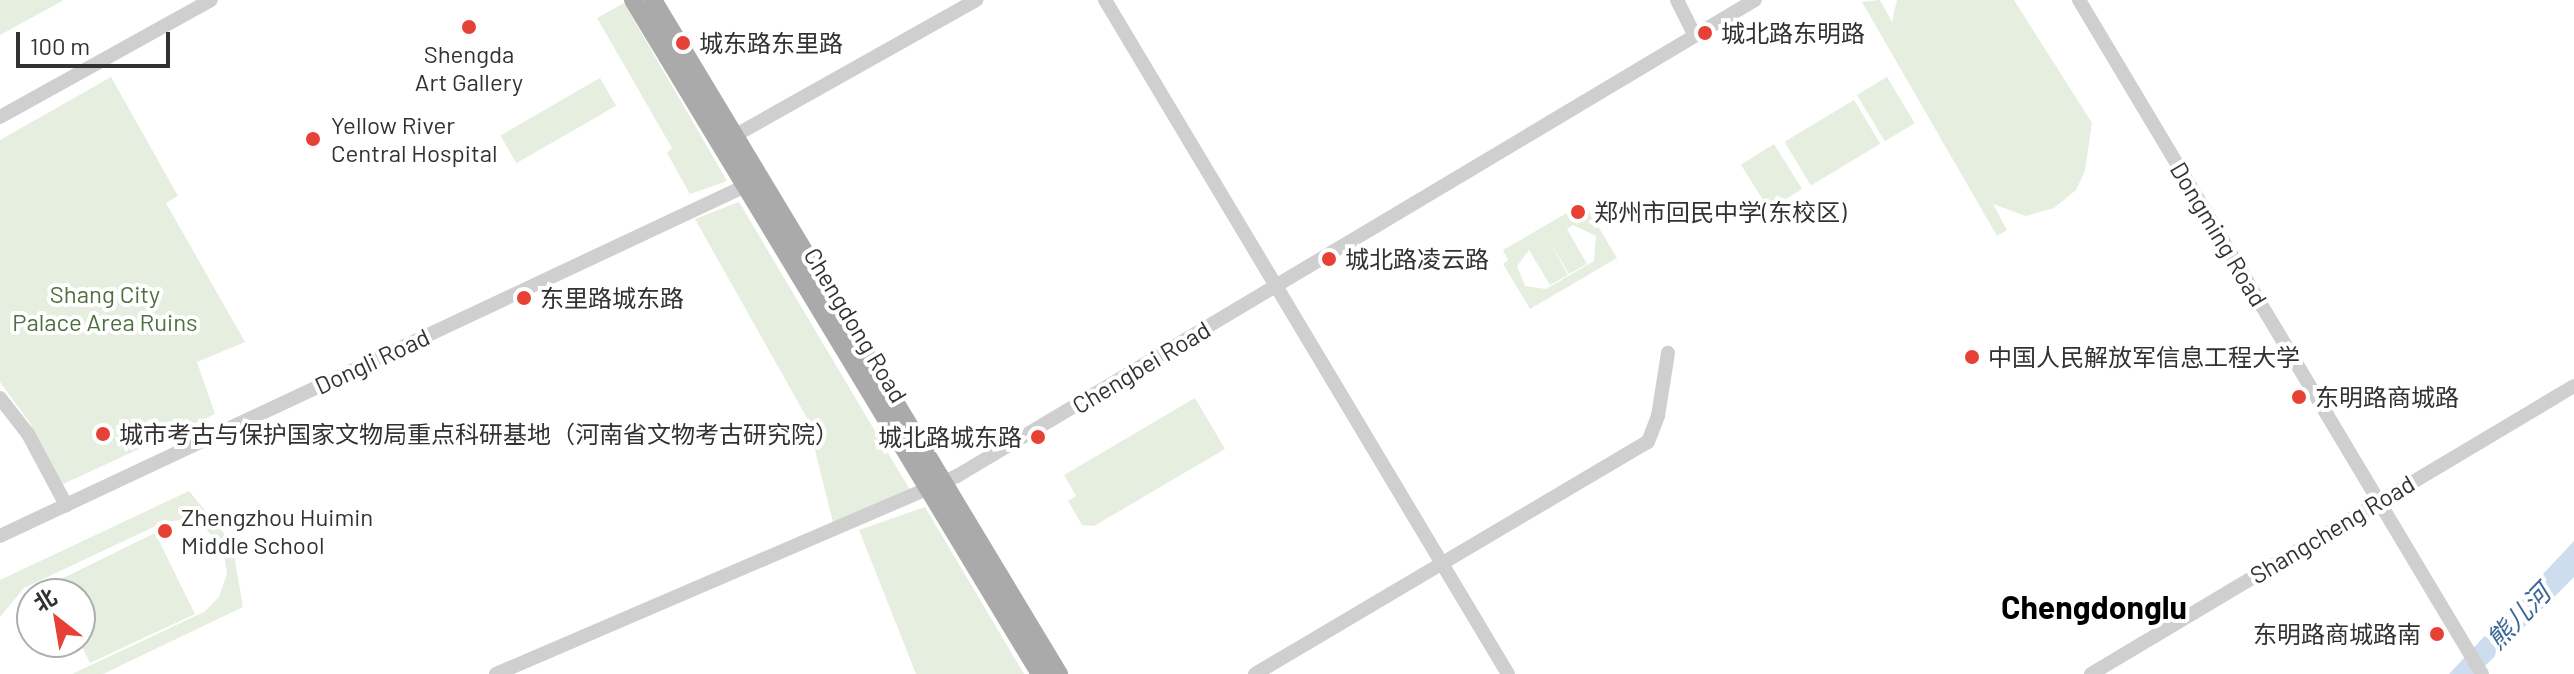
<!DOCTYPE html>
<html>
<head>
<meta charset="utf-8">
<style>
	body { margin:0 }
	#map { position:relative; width:2574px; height:674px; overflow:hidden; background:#fff; font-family:Barlow,"Noto Sans SC",sans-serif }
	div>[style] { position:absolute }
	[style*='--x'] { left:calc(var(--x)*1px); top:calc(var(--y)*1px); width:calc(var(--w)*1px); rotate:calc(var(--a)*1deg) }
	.green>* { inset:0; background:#e6eee0; transform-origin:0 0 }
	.water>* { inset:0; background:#cddcee }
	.minor>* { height:14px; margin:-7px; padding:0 7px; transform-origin:7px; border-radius:7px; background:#cfcfcf }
	.major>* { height:18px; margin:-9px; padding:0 9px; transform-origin:9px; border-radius:9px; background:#aaa }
	.dots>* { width:22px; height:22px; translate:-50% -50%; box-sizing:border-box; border:4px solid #fff; border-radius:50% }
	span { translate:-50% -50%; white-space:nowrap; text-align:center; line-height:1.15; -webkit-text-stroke:8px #fff; paint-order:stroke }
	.poi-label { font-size:24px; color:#323232 }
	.left { translate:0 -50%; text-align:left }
	.right { translate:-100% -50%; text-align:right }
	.street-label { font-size:24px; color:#323232 }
	.park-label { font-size:24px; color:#4e6f3e }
	.water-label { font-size:26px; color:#3d6896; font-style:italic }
	.district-label { font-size:32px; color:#000; font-weight:700 }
	.north { position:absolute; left:16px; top:578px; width:80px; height:80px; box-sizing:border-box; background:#fff; border:2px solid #adadad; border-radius:50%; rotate:329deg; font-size:22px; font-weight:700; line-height:32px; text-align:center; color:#323232 }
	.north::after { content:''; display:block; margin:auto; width:28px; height:36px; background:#e74035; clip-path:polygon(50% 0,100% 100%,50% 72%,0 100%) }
	.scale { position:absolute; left:16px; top:32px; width:154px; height:36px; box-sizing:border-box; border:4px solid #323232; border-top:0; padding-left:10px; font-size:24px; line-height:28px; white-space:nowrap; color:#323232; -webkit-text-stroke:6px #fff; paint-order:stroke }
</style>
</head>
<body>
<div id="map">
	<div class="green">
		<div style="clip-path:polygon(0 0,64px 0,0 35px)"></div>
		<div style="clip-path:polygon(1880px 0,1892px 22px,1897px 0,2014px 0,2092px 123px,2085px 171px,2076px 190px,2054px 208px,2026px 216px,1993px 204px,2007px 230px,1997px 236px,1862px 2px)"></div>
		<div style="clip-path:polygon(624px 3px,727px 181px,690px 194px,667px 153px,672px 148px,597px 18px)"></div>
		<div style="clip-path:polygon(111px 77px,178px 196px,166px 203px,245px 342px,197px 362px,215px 414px,61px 485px,30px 423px,0 382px,0 140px)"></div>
		<div style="left:1887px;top:77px;width:54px;height:35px;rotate:59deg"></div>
		<div style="left:600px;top:78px;width:32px;height:115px;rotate:60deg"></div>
		<div style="left:1854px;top:100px;width:51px;height:81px;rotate:59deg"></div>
		<div style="left:1774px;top:144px;width:53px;height:39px;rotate:58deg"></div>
		<div style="clip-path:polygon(739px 202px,910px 490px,833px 522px,807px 418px,695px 219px)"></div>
		<div style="clip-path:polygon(evenodd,1584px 203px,1617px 258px,1530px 309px,1503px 264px,1508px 260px,1503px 250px,1584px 203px,1573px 225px,1596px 236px,1594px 261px,1546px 289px,1525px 286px,1517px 266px,1529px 250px,1550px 285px,1568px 275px,1548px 239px,1569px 274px,1587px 264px,1567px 229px,1573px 225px)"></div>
		<div style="clip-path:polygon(1195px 398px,1225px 449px,1094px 526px,1082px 525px,1068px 501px,1076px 496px,1064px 475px)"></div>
		<div style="clip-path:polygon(189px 491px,232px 543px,243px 607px,103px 674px,72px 674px,204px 612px,219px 597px,227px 574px,223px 548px,205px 528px,180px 520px,162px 523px,24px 588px,0 617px,0 580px)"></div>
		<div style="clip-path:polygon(925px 507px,1024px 674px,916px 674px,859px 530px)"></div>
		<div style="clip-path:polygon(155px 533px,195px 614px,90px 663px,80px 642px,80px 594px,56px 594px,51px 584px)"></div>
	</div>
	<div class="water">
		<div style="clip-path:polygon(2574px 541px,2574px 577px,2477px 674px,2449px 674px)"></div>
	</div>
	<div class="minor">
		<div style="--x:1105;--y:0;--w:785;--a:59.12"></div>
		<div style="--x:1677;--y:0;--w:40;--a:63.4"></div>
		<div style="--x:2079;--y:0;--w:785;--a:59.12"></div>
		<div style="--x:0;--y:117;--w:241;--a:-29"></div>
		<div style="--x:734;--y:136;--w:278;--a:-29.3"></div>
		<div style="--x:0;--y:398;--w:46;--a:52.1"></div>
		<div style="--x:28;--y:434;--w:81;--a:61.8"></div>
		<div style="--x:0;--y:536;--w:823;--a:-25.16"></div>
		<div style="--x:496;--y:674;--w:502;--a:-23.24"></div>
		<div style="--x:957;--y:476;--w:929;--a:-30.82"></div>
		<div style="--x:1255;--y:674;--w:456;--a:-30.6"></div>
		<div style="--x:1648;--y:442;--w:28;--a:-69"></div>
		<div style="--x:1658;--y:416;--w:64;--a:-81"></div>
		<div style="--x:2091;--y:674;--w:562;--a:-30.81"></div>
	</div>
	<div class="major">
		<div style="--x:633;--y:0;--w:787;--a:58.87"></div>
		<div style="--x:653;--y:0;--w:787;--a:58.94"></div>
	</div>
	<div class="dots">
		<div style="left:469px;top:27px;background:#e74035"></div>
		<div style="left:1705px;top:33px;background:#e74035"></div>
		<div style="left:683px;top:43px;background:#e74035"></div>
		<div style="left:313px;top:139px;background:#e74035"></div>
		<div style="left:1578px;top:212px;background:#e74035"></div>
		<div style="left:1329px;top:259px;background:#e74035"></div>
		<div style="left:524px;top:298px;background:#e74035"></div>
		<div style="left:1972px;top:357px;background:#e74035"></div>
		<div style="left:2299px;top:397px;background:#e74035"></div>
		<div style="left:103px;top:434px;background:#e74035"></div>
		<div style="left:1038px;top:437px;background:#e74035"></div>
		<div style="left:165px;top:531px;background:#e74035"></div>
		<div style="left:2437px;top:634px;background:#e74035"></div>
	</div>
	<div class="poi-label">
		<span class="left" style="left:1721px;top:33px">城北路东明路</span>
		<span class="left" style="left:699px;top:43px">城东路东里路</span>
		<span style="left:469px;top:68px">Shengda<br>Art Gallery</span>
		<span class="left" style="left:331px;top:139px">Yellow River<br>Central Hospital</span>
		<span class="left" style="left:1594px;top:212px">郑州市回民中学(东校区)</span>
		<span class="left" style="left:1345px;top:259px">城北路凌云路</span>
		<span class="left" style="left:540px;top:298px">东里路城东路</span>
		<span class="left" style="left:1988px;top:357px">中国人民解放军信息工程大学</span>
		<span class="left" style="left:2315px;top:397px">东明路商城路</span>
		<span class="left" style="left:119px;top:434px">城市考古与保护国家文物局重点科研基地（河南省文物考古研究院）</span>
		<span class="right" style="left:1022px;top:437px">城北路城东路</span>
		<span class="left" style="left:181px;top:531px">Zhengzhou Huimin<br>Middle School</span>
		<span class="right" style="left:2421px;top:634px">东明路商城路南</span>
	</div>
	<div class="street-label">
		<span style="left:2219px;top:234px;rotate:59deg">Dongming Road</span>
		<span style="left:856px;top:325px;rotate:59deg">Chengdong Road</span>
		<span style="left:372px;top:361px;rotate:-25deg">Dongli Road</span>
		<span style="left:1141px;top:367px;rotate:-31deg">Chengbei Road</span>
		<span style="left:2332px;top:529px;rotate:-31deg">Shangcheng Road</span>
	</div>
	<div class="park-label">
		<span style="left:105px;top:308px">Shang City<br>Palace Area Ruins</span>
	</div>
	<div class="water-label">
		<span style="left:2518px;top:616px;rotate:-46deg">熊儿河</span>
	</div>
	<div class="district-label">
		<span style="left:2094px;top:606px">Chengdonglu</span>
	</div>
	<div class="north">北</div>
	<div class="scale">100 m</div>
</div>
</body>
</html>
